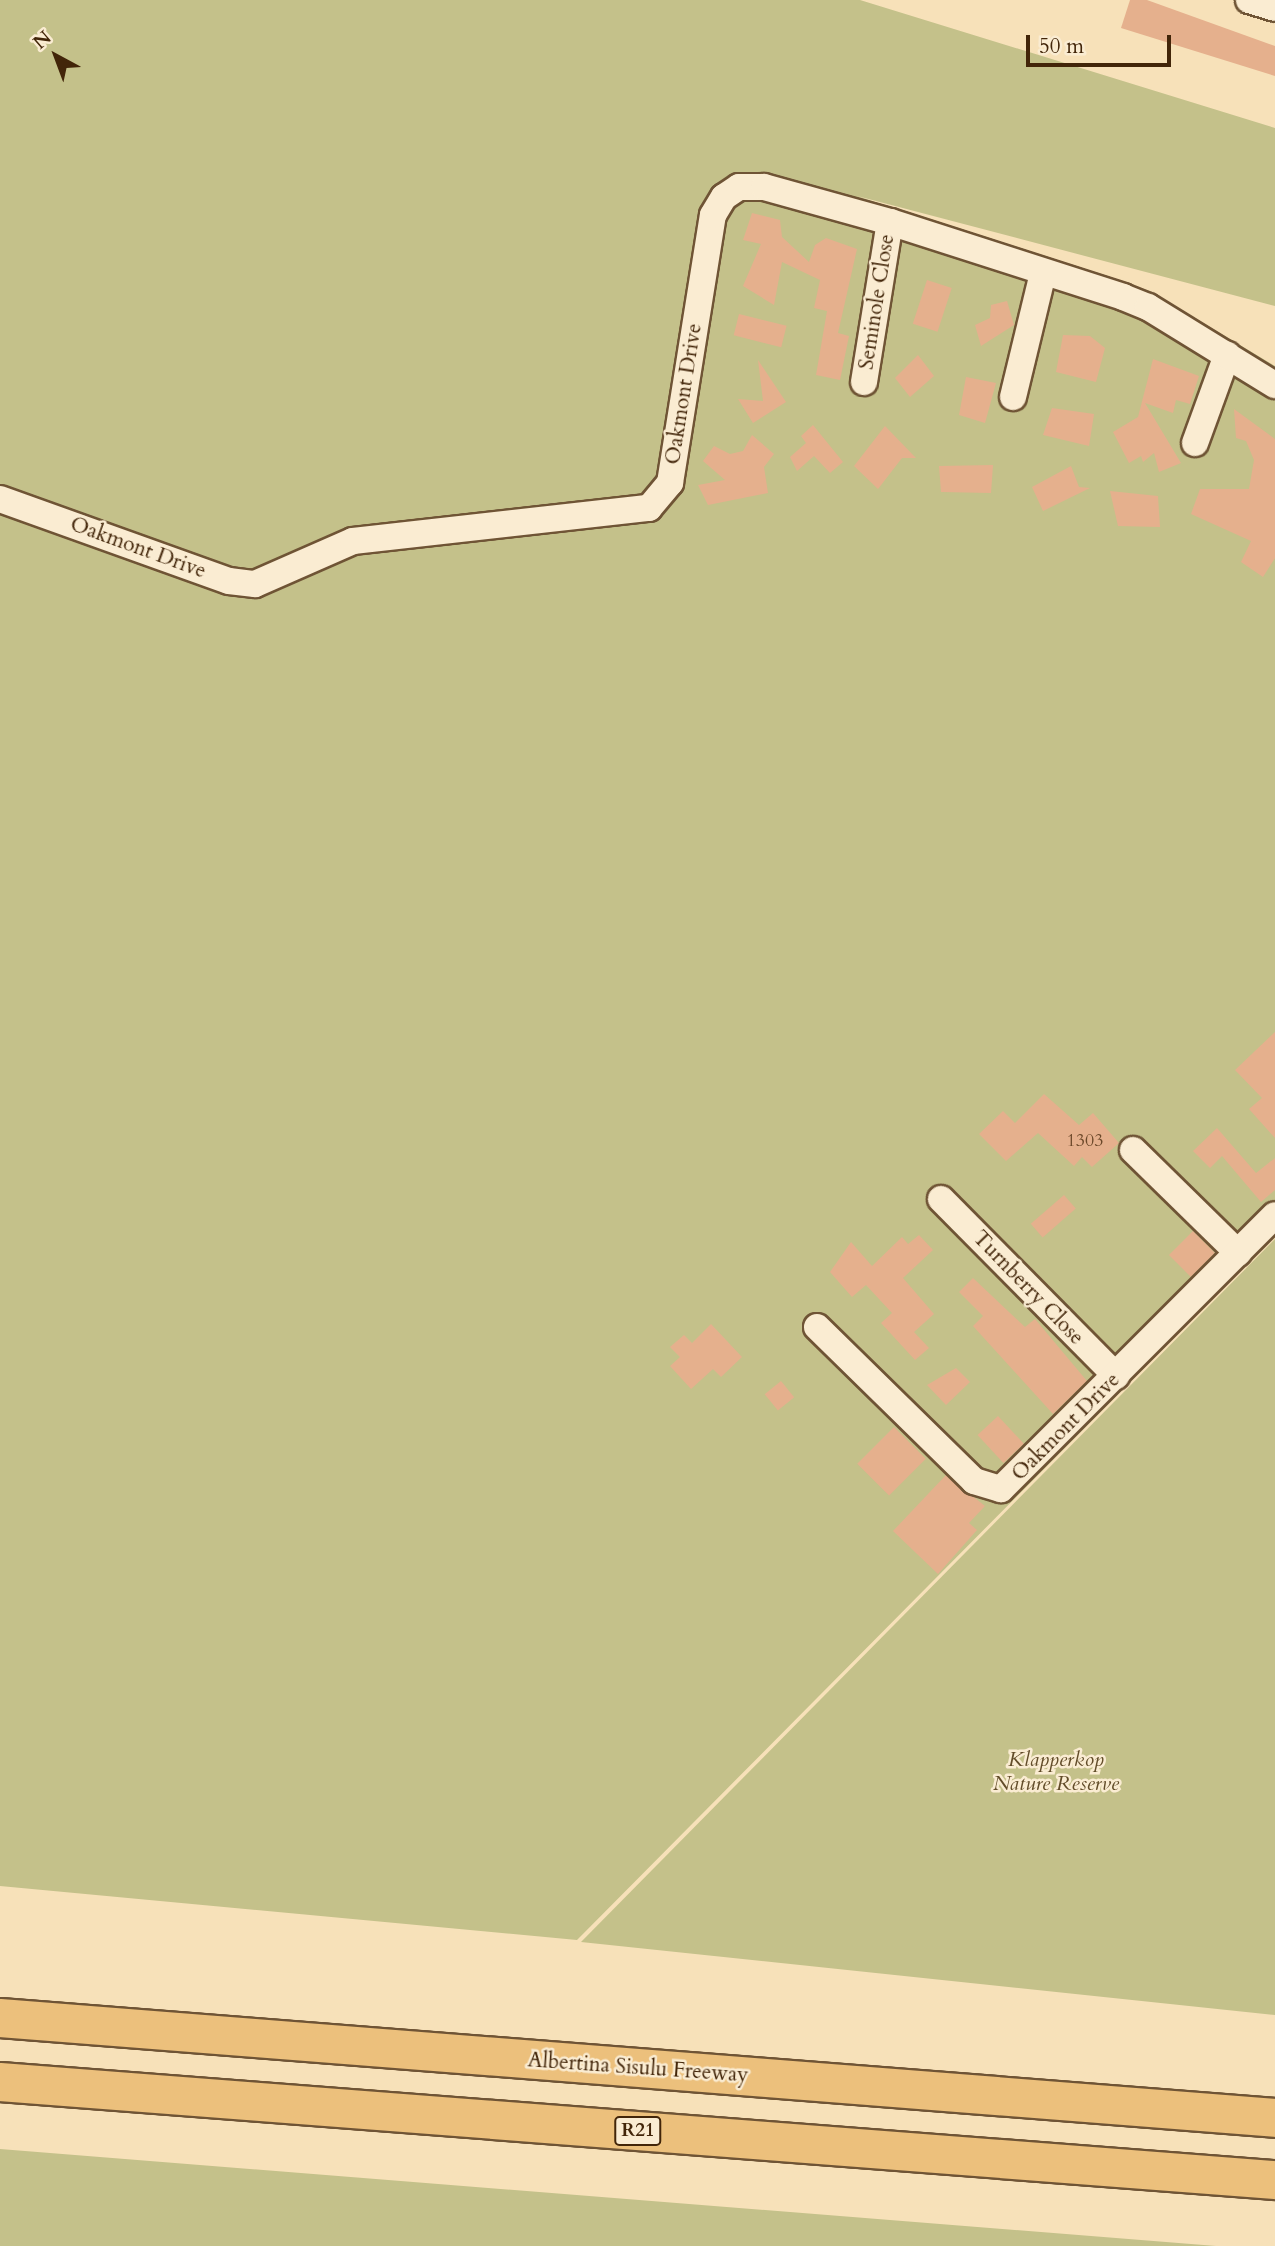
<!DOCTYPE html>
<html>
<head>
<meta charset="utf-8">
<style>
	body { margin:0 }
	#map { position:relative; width:1275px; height:2246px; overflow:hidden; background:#f7e1b9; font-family:Cardo,serif }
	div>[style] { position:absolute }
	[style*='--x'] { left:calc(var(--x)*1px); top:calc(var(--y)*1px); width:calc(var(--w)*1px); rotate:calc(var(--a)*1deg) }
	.green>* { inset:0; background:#c4c18a }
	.building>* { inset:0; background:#e5b08d; transform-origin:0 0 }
	.roads { filter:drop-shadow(2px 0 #6f5435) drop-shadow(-2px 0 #6f5435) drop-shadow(0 2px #6f5435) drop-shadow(0 -2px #6f5435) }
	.minor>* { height:26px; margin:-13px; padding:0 13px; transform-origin:13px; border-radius:13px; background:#faecd2 }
	.highway>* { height:38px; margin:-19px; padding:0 19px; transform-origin:19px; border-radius:19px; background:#ecc07c }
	span { translate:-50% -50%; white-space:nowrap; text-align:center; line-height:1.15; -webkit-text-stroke:5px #faecd2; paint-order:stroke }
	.number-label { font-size:18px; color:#6b482a }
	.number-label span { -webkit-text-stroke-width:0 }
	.shield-label span { padding:2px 5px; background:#faecd2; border:2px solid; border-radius:5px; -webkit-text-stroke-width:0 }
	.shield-label { font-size:19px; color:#422509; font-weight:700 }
	.street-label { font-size:21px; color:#422509 }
	.park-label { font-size:21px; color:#624c29; font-style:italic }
	.north { position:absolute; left:21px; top:21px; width:70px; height:70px; -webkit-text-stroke:5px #faecd2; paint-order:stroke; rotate:319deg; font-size:19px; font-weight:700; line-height:28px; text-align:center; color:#422509 }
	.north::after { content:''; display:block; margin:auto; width:24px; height:32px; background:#422509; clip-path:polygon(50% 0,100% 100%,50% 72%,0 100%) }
	.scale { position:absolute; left:1026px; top:35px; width:145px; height:32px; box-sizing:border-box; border:4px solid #422509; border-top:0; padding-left:9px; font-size:21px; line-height:24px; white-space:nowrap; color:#422509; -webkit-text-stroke:5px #faecd2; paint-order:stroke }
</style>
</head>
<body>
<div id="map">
	<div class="green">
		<div style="clip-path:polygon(0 0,860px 0,1275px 128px,1275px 306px,857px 196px,1150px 291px,1275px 366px,1275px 1236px,577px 1940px,0 1886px)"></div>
		<div style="clip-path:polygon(1275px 1239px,1275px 2015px,581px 1942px)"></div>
		<div style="clip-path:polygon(0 2149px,1216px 2246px,0 2246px)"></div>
	</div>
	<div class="building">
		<div style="clip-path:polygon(1130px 0,1147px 0,1275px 46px,1275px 76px,1121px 28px)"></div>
		<div style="clip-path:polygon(752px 213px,780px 220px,782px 237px,809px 262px,815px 245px,826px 238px,857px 249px,838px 333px,849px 336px,840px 380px,816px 375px,827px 311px,814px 308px,820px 280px,782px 262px,774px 305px,743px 286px,761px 244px,743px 240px)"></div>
		<div style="left:927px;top:280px;width:26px;height:46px;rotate:18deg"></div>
		<div style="clip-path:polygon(1007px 301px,1014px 325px,981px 346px,975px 325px,990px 318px,991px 305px)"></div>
		<div style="left:739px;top:314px;width:49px;height:22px;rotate:14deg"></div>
		<div style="clip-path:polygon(1063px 335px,1090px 336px,1105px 348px,1096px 382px,1056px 372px)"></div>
		<div style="clip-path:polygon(918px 355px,934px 376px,910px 397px,895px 378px)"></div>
		<div style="clip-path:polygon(1153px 359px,1199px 376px,1190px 404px,1176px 400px,1173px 413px,1145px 403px,1181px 463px,1159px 472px,1154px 453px,1143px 462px,1141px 456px,1129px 463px,1113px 432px,1138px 417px)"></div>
		<div style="clip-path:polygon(758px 360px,786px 402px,753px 423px,738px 399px,763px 401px)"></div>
		<div style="clip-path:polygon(966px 377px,996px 383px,985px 423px,959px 415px)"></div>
		<div style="clip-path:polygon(1052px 408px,1094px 414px,1089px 446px,1043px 435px)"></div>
		<div style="clip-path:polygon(1234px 409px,1275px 439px,1275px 558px,1263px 577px,1241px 562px,1251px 541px,1191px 514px,1200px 489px,1249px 489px,1254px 460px,1246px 441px,1236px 438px)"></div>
		<div style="clip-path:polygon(813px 425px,843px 462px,830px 473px,814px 456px,797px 471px,790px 457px,806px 443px,801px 436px)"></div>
		<div style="clip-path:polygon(885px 426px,916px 458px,902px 458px,878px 489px,854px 466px)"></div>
		<div style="clip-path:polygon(752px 435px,774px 454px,764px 467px,768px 493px,708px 505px,698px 485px,725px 480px,703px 461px,714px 446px,730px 454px,743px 451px)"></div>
		<div style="clip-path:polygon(993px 465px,991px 493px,941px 492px,939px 466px)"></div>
		<div style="clip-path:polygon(1071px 466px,1079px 487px,1090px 488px,1043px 511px,1032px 487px)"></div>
		<div style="clip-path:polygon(1110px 491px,1158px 496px,1160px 527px,1118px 526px)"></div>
		<div style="clip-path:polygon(1275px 1032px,1275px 1138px,1249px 1109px,1262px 1098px,1235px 1070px)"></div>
		<div style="clip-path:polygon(1044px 1094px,1079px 1125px,1093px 1113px,1119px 1143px,1092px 1167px,1082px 1157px,1074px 1166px,1038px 1133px,1006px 1161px,979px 1134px,1003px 1111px,1015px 1123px)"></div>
		<div style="clip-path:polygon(1217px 1128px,1256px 1173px,1275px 1158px,1275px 1190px,1261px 1202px,1222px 1156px,1210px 1168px,1193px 1151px)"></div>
		<div style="left:1064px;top:1195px;width:18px;height:44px;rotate:49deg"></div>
		<div style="left:1193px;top:1231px;width:31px;height:34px;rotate:45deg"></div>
		<div style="clip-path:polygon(919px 1235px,933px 1250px,903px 1278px,934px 1314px,914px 1332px,929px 1348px,915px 1360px,881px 1323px,892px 1313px,866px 1285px,852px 1297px,830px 1272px,851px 1242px,872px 1266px,902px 1237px,908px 1244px)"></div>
		<div style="clip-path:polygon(973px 1278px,1025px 1327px,1035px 1319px,1087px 1381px,1053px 1414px,973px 1326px,983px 1316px,959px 1292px)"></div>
		<div style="clip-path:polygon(711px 1324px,742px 1357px,721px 1377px,713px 1369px,691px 1389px,670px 1366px,680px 1357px,670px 1347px,684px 1335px,692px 1343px)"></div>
		<div style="clip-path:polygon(956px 1368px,970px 1382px,946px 1405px,927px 1385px)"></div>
		<div style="left:781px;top:1381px;width:21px;height:21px;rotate:51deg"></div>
		<div style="left:998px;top:1416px;width:38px;height:28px;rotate:47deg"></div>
		<div style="left:894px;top:1427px;width:45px;height:52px;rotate:45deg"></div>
		<div style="clip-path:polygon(946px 1475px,985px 1506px,969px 1523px,977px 1530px,938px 1574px,893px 1531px)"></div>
	</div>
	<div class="roads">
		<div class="minor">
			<div style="--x:1249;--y:0;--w:27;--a:17"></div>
			<div style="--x:864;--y:382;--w:162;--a:-80.8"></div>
			<div style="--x:1013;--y:397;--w:128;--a:-76.4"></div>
			<div style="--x:1195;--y:443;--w:94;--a:-70"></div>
			<div style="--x:0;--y:499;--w:243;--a:19.7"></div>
			<div style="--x:229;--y:581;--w:26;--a:7"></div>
			<div style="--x:255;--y:584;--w:107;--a:-23.7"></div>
			<div style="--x:353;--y:541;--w:298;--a:-6.4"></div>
			<div style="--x:649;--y:508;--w:33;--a:-50"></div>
			<div style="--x:670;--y:483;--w:271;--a:-80.9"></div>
			<div style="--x:713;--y:215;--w:21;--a:-59"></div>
			<div style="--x:724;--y:197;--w:18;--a:-34"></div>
			<div style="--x:739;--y:187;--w:25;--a:0"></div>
			<div style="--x:764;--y:187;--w:131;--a:15.5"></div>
			<div style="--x:890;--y:222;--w:245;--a:17.8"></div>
			<div style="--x:1123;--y:297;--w:27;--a:22"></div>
			<div style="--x:1148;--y:307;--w:149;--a:31.6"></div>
			<div style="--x:1133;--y:1150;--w:147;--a:44.4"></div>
			<div style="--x:941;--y:1199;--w:249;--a:45.3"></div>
			<div style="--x:817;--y:1327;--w:220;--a:44.4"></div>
			<div style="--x:974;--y:1481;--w:28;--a:17"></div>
			<div style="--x:1001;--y:1489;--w:387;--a:-45"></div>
		</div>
		<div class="highway">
			<div style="--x:0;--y:2018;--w:1279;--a:4.48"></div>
			<div style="--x:0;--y:2082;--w:1279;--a:4.4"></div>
		</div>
	</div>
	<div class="number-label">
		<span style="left:1085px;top:1141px">1303</span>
	</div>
	<div class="shield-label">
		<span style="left:638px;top:2131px">R21</span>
	</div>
	<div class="street-label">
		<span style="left:877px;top:302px;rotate:-81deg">Seminole Close</span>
		<span style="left:684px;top:394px;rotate:-81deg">Oakmont Drive</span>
		<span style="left:138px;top:548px;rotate:20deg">Oakmont Drive</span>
		<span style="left:1028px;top:1288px;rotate:46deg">Turnberry Close</span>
		<span style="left:1066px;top:1427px;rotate:-45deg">Oakmont Drive</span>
		<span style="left:638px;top:2068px;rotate:4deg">Albertina Sisulu Freeway</span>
	</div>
	<div class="park-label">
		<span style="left:1056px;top:1772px">Klapperkop<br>Nature Reserve</span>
	</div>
	<div class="north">N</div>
	<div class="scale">50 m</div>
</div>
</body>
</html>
